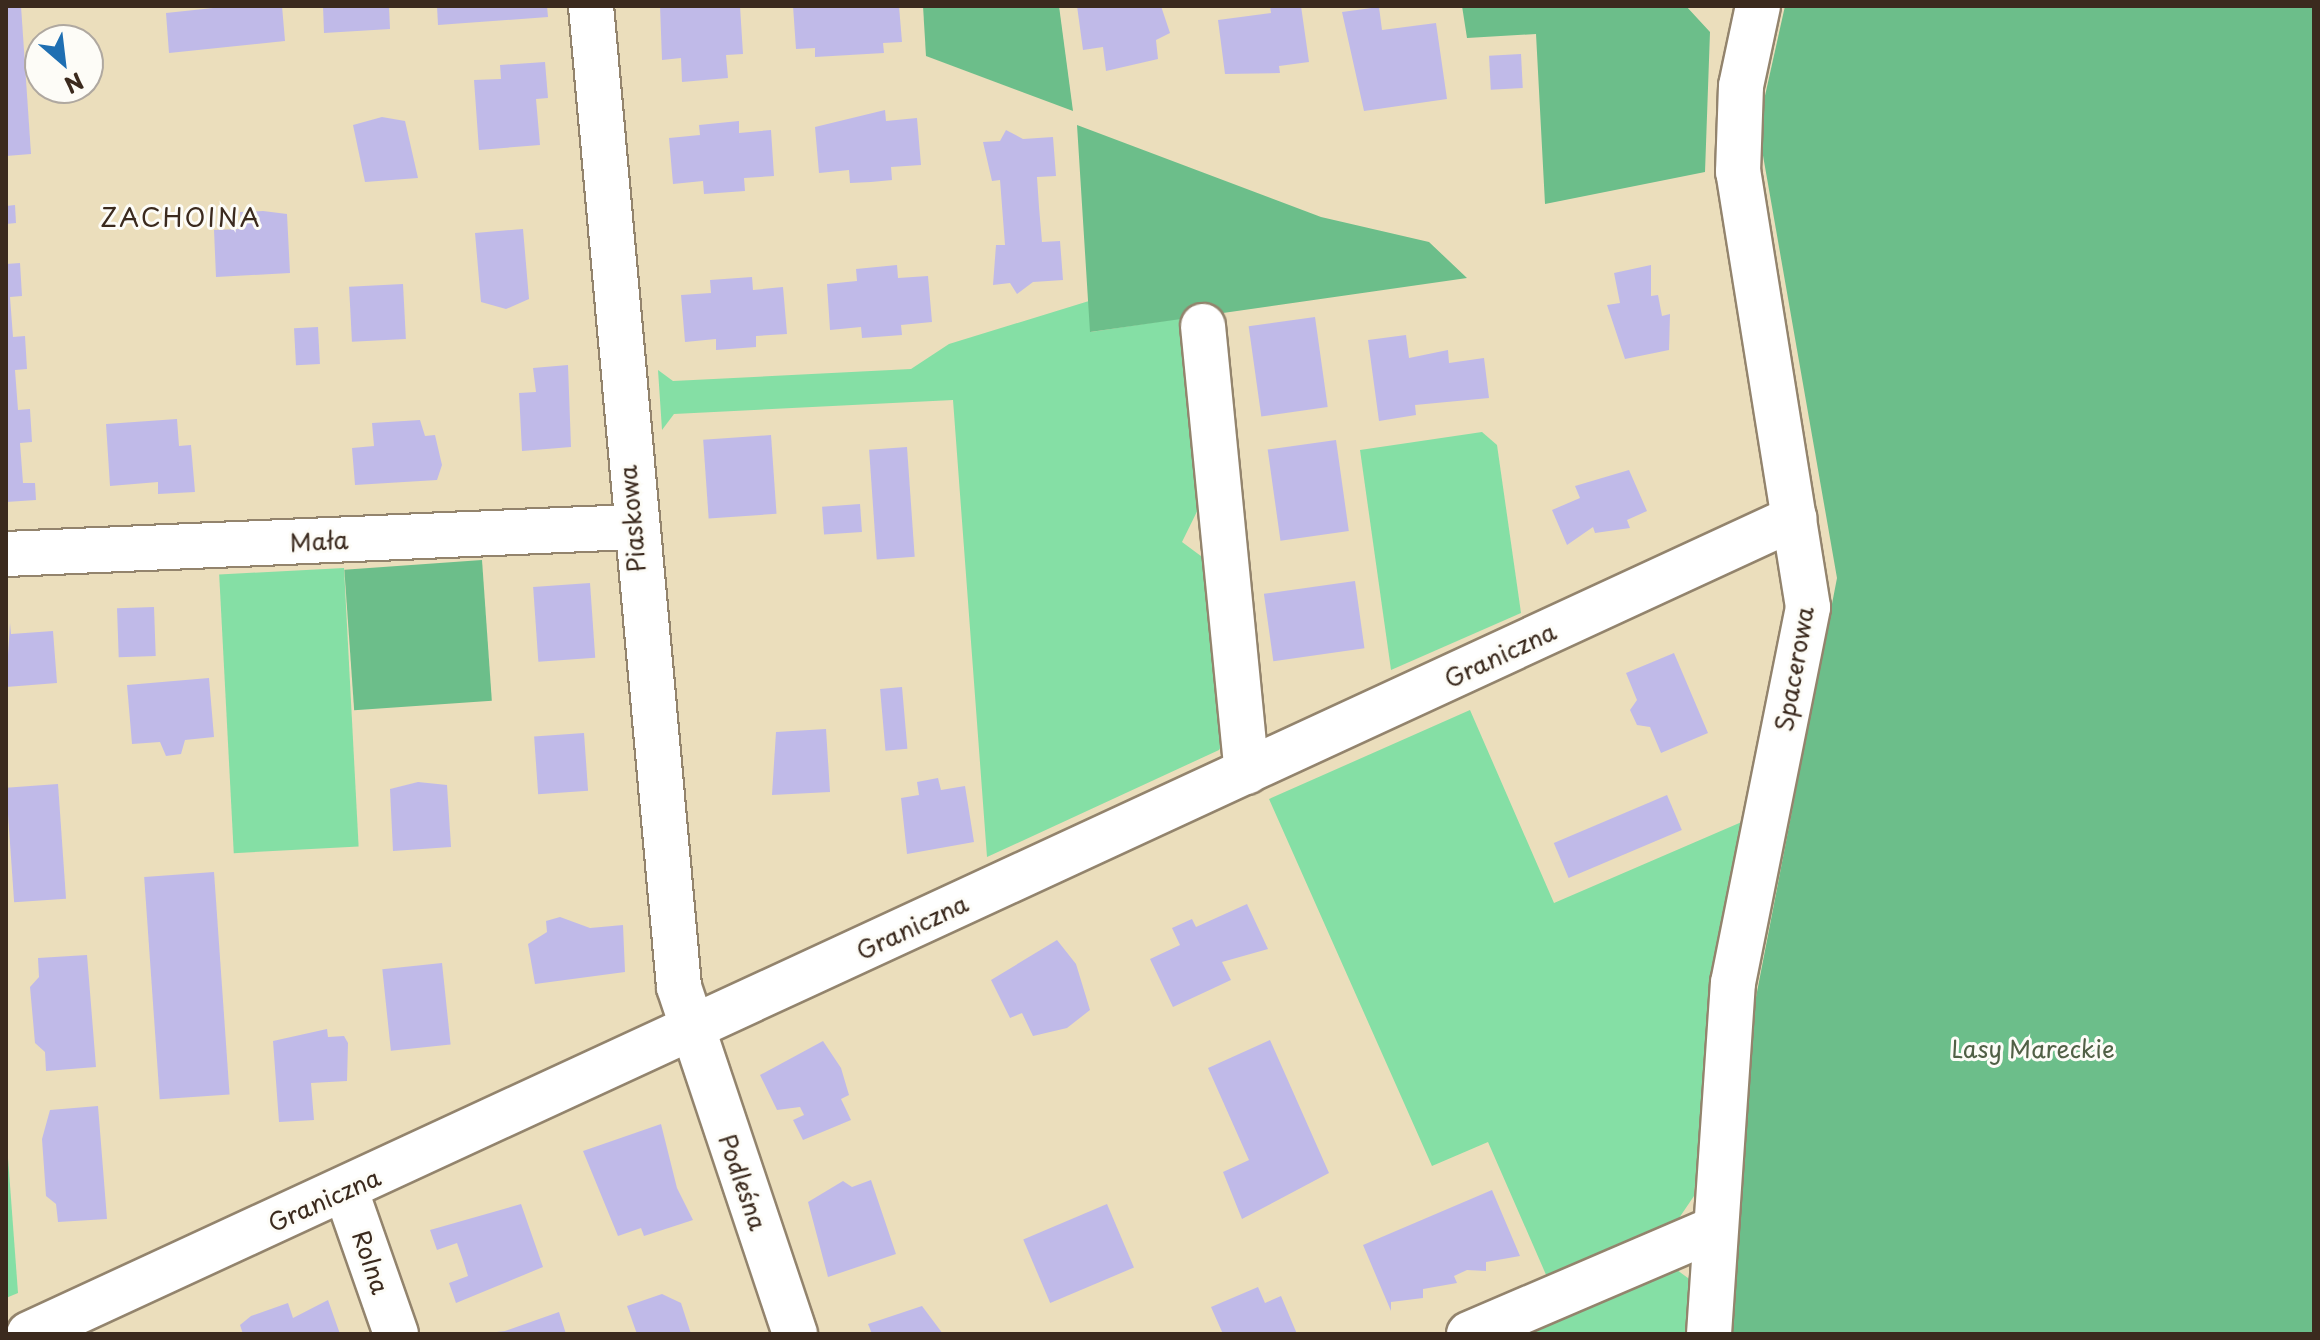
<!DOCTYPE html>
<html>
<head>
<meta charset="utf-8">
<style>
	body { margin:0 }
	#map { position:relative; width:2320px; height:1340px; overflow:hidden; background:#ebdebc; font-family:"Playpen Sans",sans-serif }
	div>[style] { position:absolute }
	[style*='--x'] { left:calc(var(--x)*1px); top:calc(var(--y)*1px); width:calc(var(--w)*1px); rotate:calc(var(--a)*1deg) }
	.green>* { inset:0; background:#85dfa5; transform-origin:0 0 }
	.forest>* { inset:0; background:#6cbe8a; transform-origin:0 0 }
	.building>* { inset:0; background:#c0bae8; transform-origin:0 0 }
	.roads { filter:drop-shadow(2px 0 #93846d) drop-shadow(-2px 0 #93846d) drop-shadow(0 2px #93846d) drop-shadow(0 -2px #93846d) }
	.minor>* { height:44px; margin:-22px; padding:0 22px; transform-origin:22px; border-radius:22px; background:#fff }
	span { translate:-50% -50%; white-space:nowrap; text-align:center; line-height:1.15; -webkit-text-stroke:6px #fdfcf7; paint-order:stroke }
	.street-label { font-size:24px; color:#3b2a1e }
	.park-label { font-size:24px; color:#516046 }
	.neighbourhood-label { font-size:26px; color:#3b2a1e; letter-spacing:2px }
	.frame { position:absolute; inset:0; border:8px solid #3b2a1e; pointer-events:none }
	.north { position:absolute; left:24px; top:24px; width:80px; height:80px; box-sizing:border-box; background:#fdfcf7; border:2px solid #afa8a0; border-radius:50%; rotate:152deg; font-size:22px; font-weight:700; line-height:32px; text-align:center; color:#3b2a1e }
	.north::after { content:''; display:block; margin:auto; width:28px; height:36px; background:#1f6fb2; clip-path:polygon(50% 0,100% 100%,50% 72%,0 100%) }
</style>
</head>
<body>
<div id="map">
	<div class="green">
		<div style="clip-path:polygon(1089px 301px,1091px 332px,1189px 317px,1212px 481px,1182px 542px,1209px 562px,1232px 727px,1219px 750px,987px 857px,953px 400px,674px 414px,662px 430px,658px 370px,673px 381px,911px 369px,949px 344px)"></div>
		<div style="clip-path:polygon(1482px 432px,1497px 445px,1521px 613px,1391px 670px,1360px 450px)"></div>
		<div style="left:344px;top:568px;width:279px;height:125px;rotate:87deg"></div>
		<div style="clip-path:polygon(1470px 710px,1554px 903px,1744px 821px,1718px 936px,1694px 1196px,1675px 1224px,1547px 1277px,1488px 1142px,1432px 1166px,1269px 799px)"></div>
		<div style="clip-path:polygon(6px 1131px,18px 1293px,6px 1298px)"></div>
		<div style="clip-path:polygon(1677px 1270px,1692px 1281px,1687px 1334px,1529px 1334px)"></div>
	</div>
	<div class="forest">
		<div style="clip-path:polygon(923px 6px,1059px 6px,1073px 111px,926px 56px)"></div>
		<div style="clip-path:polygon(1462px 6px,1686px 6px,1710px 32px,1705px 172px,1545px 204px,1536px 34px,1467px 38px)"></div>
		<div style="clip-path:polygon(1785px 6px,2314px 6px,2314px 1334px,1721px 1334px,1740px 1080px,1837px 578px,1758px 127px)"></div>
		<div style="clip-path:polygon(1077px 125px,1321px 217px,1429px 242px,1467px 278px,1090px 332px)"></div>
		<div style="left:482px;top:560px;width:141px;height:138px;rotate:86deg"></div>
	</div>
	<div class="building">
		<div style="clip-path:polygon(6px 6px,21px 6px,31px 154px,6px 156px)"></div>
		<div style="clip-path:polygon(232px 6px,282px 6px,285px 41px,169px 53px,166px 13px)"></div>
		<div style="clip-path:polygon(323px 6px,389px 6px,390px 29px,324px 33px)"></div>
		<div style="clip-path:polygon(437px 6px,547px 6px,548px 17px,438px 25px)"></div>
		<div style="clip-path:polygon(660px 6px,740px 6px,743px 54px,726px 55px,728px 78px,682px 82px,681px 58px,662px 60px)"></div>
		<div style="clip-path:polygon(793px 6px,899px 6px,902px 42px,883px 43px,884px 53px,815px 57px,815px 48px,796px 49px)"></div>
		<div style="clip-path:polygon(1077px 6px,1161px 6px,1170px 33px,1156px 40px,1158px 59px,1106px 71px,1103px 47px,1083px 50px)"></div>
		<div style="clip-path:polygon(1270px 6px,1301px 6px,1309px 62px,1279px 66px,1280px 73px,1225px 74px,1218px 20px,1271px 13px)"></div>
		<div style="clip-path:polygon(1379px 7px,1382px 30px,1436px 23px,1447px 99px,1364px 111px,1342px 12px)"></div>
		<div style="left:1521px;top:54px;width:34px;height:32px;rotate:87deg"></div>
		<div style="clip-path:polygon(545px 62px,548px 98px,536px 99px,540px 145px,479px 150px,474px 80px,501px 79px,500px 65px)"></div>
		<div style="clip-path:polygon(885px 110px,886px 121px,917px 118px,921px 165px,891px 167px,892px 180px,871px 182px,850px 183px,849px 170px,819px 173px,815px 127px)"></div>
		<div style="clip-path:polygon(382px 117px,405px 121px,418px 178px,365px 182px,353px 125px)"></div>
		<div style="clip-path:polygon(739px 121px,739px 133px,771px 130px,774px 176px,744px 178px,745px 191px,704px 194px,703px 181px,673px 184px,669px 138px,700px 135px,699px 125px)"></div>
		<div style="clip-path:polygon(1006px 130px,1023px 139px,1053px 137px,1056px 176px,1037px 177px,1039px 207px,1042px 242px,1060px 241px,1063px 280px,1033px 282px,1017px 294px,1010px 283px,993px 285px,996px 245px,1005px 245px,1000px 180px,992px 181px,983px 142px,1000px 141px)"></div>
		<div style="clip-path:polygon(15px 205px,16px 223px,6px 224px,6px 206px)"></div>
		<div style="clip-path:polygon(263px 211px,287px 214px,290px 273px,216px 277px,214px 230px,241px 229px,240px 212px)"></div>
		<div style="clip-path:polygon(523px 229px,529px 299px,506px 309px,481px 302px,475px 233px)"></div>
		<div style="clip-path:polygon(20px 263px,22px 296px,10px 297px,13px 337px,25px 336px,27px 369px,15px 370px,18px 410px,30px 409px,32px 442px,20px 443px,23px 483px,35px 483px,36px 500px,6px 502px,6px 264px)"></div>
		<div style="clip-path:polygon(897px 265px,898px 278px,928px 276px,932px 322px,901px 325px,902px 335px,862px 338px,861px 327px,830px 330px,827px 284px,857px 281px,856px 269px)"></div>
		<div style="clip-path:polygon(1651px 265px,1651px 296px,1658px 295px,1662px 316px,1670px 314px,1669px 350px,1625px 359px,1607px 305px,1620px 303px,1614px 273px)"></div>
		<div style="clip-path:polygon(752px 277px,753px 290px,783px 287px,787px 334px,756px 336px,756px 347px,716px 350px,716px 339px,685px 342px,681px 295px,711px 293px,710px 280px)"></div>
		<div style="left:403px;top:284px;width:55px;height:54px;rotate:87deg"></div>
		<div style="left:1315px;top:317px;width:91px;height:67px;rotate:82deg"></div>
		<div style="left:318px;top:327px;width:37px;height:24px;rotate:87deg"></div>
		<div style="clip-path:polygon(1406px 335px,1409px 358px,1448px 350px,1449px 363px,1484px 358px,1489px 398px,1415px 405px,1416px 415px,1379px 421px,1368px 340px)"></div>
		<div style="clip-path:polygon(568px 365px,571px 447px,522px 451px,519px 393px,536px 392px,533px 368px)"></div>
		<div style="clip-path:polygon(177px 419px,179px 446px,191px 445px,195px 492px,158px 494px,158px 482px,110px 486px,106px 424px)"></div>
		<div style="clip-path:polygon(420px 420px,425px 436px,435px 435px,442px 465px,437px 480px,355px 485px,352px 448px,374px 446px,372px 423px)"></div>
		<div style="left:771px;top:435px;width:79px;height:68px;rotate:86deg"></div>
		<div style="left:1336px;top:440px;width:92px;height:69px;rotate:82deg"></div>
		<div style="left:907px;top:447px;width:110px;height:38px;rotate:86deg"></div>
		<div style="clip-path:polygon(1629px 470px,1647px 511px,1627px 520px,1630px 528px,1595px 533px,1593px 527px,1567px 545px,1552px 510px,1580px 498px,1575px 486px)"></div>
		<div style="left:860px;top:504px;width:28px;height:38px;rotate:86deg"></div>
		<div style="left:1355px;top:581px;width:68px;height:92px;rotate:82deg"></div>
		<div style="left:590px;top:583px;width:75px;height:57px;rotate:86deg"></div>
		<div style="left:154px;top:607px;width:49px;height:37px;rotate:88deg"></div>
		<div style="clip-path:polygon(10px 623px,11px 634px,53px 631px,57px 683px,6px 687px)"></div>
		<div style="clip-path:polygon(1674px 653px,1708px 733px,1661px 753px,1650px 727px,1637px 725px,1630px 710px,1637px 700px,1626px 673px)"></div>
		<div style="clip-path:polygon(209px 678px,214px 737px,185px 740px,181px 754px,166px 756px,160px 742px,132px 744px,127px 685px)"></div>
		<div style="left:902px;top:687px;width:62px;height:22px;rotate:85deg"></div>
		<div style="clip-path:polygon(826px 729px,830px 792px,772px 795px,776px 732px)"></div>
		<div style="left:584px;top:733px;width:58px;height:50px;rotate:86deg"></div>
		<div style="clip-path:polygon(938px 778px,941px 790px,965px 786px,974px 842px,907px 854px,901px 798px,919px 795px,917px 782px)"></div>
		<div style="clip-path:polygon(418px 782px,447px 785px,451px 847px,393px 851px,390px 789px)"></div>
		<div style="left:58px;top:784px;width:115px;height:52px;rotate:86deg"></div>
		<div style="left:1667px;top:795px;width:38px;height:123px;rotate:67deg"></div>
		<div style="left:214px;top:872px;width:223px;height:70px;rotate:86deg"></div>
		<div style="clip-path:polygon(1247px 904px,1268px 949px,1222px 962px,1231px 980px,1173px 1007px,1150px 959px,1180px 945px,1172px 928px,1192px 919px,1196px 927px)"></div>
		<div style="clip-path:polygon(560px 917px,590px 928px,623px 925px,625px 972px,535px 984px,528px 944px,547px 932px,546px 921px)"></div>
		<div style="clip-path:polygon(1057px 940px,1076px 964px,1090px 1010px,1067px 1028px,1033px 1036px,1022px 1013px,1010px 1018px,991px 980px)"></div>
		<div style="clip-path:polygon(87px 955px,96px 1067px,46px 1071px,45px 1052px,35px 1043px,30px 987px,39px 977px,38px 958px)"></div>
		<div style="left:442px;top:963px;width:82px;height:60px;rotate:84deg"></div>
		<div style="clip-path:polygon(327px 1029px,328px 1037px,344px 1036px,348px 1043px,347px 1081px,311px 1083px,314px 1120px,279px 1122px,273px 1041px)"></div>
		<div style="clip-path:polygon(1270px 1040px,1329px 1173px,1242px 1219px,1223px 1172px,1249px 1160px,1208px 1068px)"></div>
		<div style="clip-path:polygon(823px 1041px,841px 1068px,849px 1095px,841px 1099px,851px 1120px,803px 1140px,793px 1120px,804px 1115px,800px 1107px,777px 1110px,760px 1075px)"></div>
		<div style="clip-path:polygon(98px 1106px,107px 1219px,58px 1222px,56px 1204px,46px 1196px,42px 1139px,50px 1110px)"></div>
		<div style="clip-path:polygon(661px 1124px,677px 1188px,693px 1220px,644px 1236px,641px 1228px,618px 1236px,583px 1151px)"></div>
		<div style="clip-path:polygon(871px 1180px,896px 1254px,828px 1277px,808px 1202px,843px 1181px,852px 1187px)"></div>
		<div style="clip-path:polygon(1492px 1190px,1520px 1256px,1486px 1262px,1486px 1271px,1467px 1270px,1454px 1276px,1457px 1283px,1423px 1289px,1423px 1298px,1391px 1302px,1391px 1311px,1363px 1245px)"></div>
		<div style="clip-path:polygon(521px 1204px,543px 1267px,456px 1303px,449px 1283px,468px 1276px,463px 1260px,457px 1243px,437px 1250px,430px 1230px)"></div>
		<div style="left:1107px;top:1204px;width:69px;height:91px;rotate:67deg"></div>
		<div style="clip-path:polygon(1258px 1287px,1265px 1303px,1281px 1296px,1297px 1334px,1223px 1334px,1211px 1307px)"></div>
		<div style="clip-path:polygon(662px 1294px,681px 1303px,691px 1334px,637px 1334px,627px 1306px)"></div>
		<div style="clip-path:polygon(328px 1300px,340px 1334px,243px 1334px,240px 1325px,251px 1316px,288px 1303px,293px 1318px)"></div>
		<div style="clip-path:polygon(922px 1306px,943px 1334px,872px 1334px,868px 1324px)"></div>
		<div style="clip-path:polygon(559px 1312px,566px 1334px,480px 1334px,505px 1331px)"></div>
	</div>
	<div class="roads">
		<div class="minor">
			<div style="--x:591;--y:6;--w:985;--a:84.87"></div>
			<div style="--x:679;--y:987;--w:366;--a:71.5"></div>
			<div style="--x:1203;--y:326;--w:448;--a:84.4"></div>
			<div style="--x:6;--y:554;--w:627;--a:-2.47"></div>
			<div style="--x:346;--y:1191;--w:151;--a:70.7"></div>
			<div style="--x:29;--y:1334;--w:1945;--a:-24.81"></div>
			<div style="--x:1469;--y:1334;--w:264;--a:-23.2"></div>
			<div style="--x:1709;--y:1334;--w:352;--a:-86.1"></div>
			<div style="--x:1733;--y:983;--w:383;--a:-78.7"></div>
			<div style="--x:1808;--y:607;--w:441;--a:-99.1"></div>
			<div style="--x:1738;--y:172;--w:86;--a:-88"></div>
			<div style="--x:1741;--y:86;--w:82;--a:-78"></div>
		</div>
	</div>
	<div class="street-label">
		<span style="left:632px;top:519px;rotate:-95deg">Piaskowa</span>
		<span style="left:319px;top:541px;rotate:-3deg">Mała</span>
		<span style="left:1500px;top:655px;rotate:-25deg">Graniczna</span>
		<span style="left:1794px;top:669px;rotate:-80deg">Spacerowa</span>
		<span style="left:912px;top:927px;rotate:-25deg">Graniczna</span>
		<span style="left:743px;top:1182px;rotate:71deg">Podleśna</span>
		<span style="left:324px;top:1200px;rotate:-24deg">Graniczna</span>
		<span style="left:371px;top:1262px;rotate:71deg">Rolna</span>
	</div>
	<div class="park-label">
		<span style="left:2033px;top:1049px">Lasy Mareckie</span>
	</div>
	<div class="neighbourhood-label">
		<span style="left:181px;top:217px">ZACHOINA</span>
	</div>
	<div class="frame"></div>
	<div class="north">N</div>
</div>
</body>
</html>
